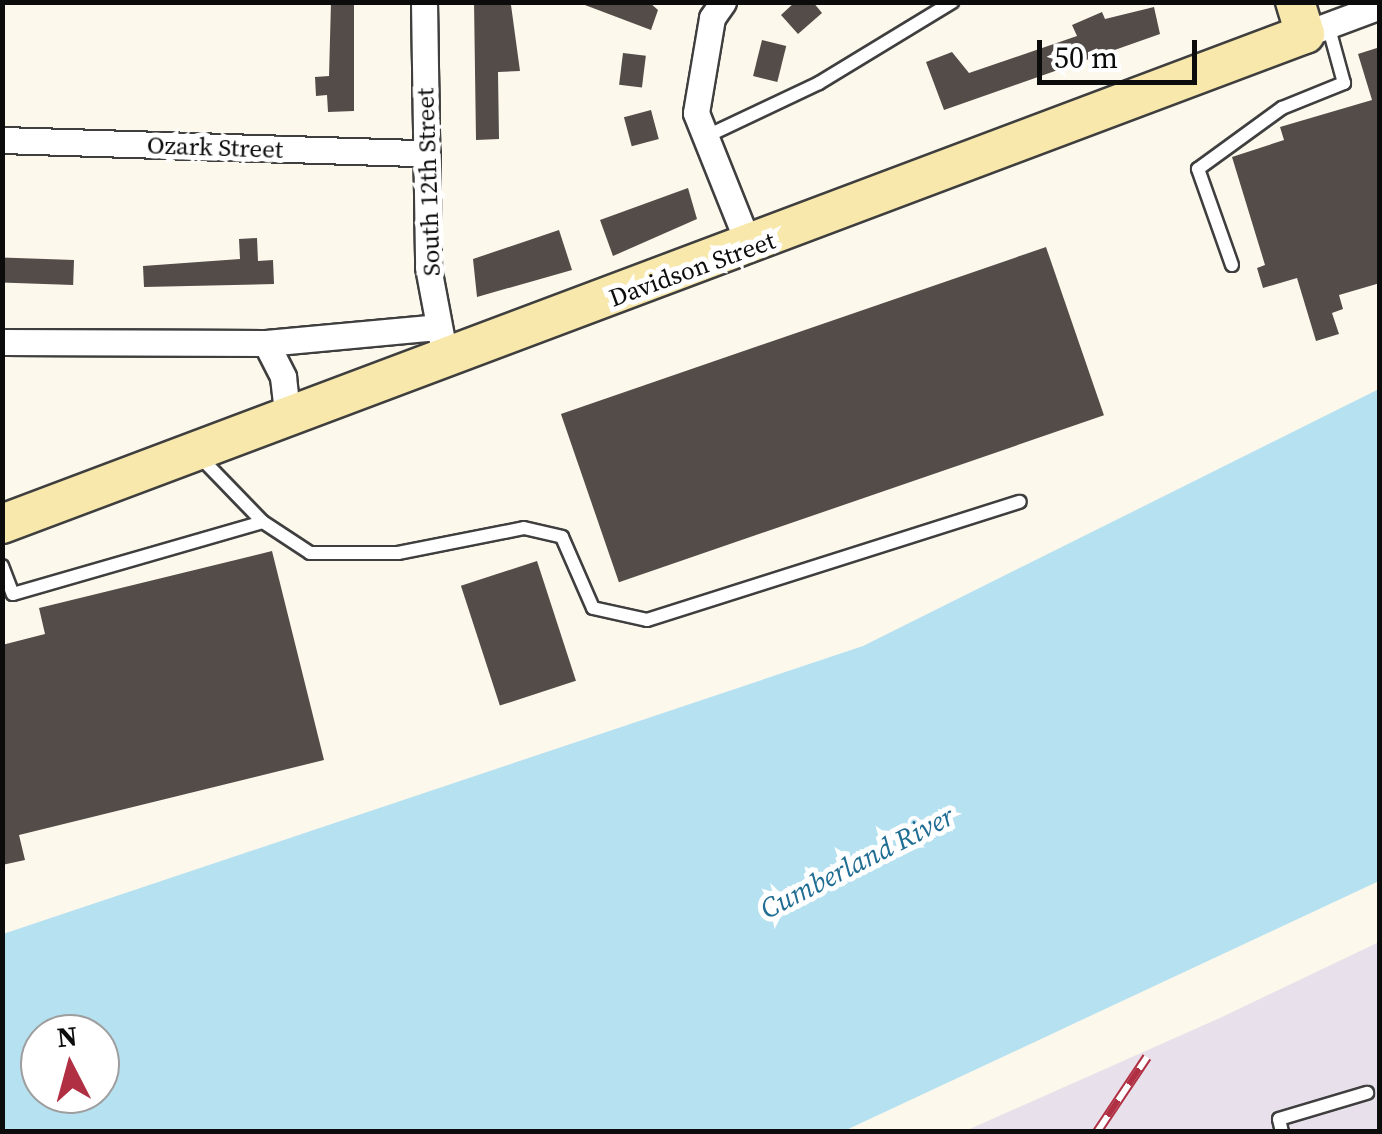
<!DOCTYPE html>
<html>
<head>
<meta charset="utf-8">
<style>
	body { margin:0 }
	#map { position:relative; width:1382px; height:1134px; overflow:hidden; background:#fdf8ec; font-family:"Source Serif 4",serif }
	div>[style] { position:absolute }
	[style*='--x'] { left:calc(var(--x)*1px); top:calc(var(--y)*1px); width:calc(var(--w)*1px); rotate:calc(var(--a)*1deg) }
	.industrial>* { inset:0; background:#e8e0ea }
	.water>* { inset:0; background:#b5e1f1 }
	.building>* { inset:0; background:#534c49; transform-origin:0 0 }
	.roads { filter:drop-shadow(2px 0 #3f3f3f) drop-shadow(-2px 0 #3f3f3f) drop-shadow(0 2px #3f3f3f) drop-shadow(0 -2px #3f3f3f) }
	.lane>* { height:12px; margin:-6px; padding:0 6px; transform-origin:6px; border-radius:6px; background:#fff }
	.street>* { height:25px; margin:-12.5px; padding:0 12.5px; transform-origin:12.5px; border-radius:12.5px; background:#fff }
	.secondary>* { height:38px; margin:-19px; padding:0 19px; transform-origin:19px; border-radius:19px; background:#f8e8ac }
	.rail>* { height:10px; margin-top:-5px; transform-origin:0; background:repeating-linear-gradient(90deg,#fff 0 19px,#b02f43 0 38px); box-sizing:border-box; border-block:2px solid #b02f43 }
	span { translate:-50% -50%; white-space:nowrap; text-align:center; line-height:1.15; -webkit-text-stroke:10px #fff; paint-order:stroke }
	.street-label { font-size:25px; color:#0c0c0c }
	.water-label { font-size:28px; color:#206d93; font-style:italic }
	.frame { position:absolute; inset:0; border:5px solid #0c0c0c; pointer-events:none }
	.north { position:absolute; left:20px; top:1014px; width:100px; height:100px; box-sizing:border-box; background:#fff; border:2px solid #9e9e9e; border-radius:50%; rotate:354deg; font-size:28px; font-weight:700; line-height:40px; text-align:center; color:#0c0c0c }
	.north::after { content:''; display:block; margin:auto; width:35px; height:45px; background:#b02f43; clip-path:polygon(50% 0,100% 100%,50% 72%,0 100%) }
	.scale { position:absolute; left:1037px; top:40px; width:160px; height:45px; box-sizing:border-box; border:5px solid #0c0c0c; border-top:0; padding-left:12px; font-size:30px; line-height:35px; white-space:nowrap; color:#0c0c0c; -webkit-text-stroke:8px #fff; paint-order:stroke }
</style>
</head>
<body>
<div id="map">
	<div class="industrial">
		<div style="clip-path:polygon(1379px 942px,1379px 1131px,963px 1132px,1222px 1017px)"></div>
	</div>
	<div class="water">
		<div style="clip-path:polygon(evenodd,1379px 389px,1379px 881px,844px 1131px,3px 1131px,3px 934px,863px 646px,1379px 389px,40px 1034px,100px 1034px,100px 1094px,40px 1094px,40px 1034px)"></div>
	</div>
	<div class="building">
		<div style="clip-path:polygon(331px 2px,354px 2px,354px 111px,328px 112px,327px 95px,316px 96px,315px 77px,329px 76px)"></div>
		<div style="clip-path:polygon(474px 2px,511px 5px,520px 71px,498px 72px,499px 139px,476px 140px)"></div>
		<div style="clip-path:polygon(577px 2px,649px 2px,658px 10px,651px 30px)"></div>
		<div style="clip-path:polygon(795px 2px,813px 2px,822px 13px,798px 34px,781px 15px)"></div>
		<div style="clip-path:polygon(1154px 7px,1160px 34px,944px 110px,926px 62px,952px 52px,969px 73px,1077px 36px,1072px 25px,1102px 12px,1105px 19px)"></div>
		<div style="left:762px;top:40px;width:25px;height:37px;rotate:14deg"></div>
		<div style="clip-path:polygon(1380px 47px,1380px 283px,1339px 295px,1343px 309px,1332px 313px,1339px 334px,1316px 341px,1297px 278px,1263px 288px,1257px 268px,1265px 265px,1232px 157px,1284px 140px,1280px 127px,1372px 100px,1358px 54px)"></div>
		<div style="left:623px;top:53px;width:23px;height:32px;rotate:7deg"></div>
		<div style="left:651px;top:110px;width:30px;height:28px;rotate:75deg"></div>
		<div style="clip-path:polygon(688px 188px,697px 219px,613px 256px,600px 220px)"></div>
		<div style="clip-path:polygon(559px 230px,572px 270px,477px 297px,473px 259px)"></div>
		<div style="clip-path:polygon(257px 238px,258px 261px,273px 260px,274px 284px,144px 287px,143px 266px,240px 259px,239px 239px)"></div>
		<div style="left:1046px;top:247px;width:178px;height:513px;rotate:71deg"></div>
		<div style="left:74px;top:260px;width:25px;height:72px;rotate:92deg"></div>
		<div style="clip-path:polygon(272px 551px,324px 760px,19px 835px,25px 860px,2px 865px,2px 645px,45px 634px,39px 608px)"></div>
		<div style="left:537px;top:561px;width:126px;height:80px;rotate:72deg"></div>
	</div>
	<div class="roads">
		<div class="lane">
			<div style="--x:705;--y:137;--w:126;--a:-25.3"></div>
			<div style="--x:819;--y:83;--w:156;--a:-31.3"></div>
			<div style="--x:1232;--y:265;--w:102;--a:-109.5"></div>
			<div style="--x:1198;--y:169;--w:104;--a:-36"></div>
			<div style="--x:1282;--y:108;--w:67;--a:-22"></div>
			<div style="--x:1344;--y:83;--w:60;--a:-105.4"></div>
			<div style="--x:198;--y:455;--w:93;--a:45.9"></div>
			<div style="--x:2;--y:566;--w:30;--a:69"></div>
			<div style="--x:13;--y:594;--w:260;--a:-16.1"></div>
			<div style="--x:263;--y:522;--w:56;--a:33.4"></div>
			<div style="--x:310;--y:553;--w:88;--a:0"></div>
			<div style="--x:398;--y:553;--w:128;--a:-11.2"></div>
			<div style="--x:524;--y:528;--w:39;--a:13"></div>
			<div style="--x:562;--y:537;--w:77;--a:66.4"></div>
			<div style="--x:593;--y:608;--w:55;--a:12.5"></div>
			<div style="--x:647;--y:620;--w:391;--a:-17.6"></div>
			<div style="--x:1282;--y:1132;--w:13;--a:-103"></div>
			<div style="--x:1279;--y:1119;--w:92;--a:-16.5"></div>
		</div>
		<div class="street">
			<div style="--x:424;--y:2;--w:265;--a:89.1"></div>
			<div style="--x:428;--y:267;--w:75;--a:79.3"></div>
			<div style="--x:723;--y:2;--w:19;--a:125"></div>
			<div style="--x:712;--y:18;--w:96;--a:99.6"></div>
			<div style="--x:696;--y:113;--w:145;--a:68.2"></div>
			<div style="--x:1305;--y:34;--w:80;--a:-20.5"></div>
			<div style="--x:2;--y:140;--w:425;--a:1.8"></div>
			<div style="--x:2;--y:342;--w:264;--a:0.2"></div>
			<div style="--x:266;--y:343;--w:172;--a:-5.3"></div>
			<div style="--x:266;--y:343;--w:38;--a:63"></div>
			<div style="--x:283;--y:377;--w:43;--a:83.4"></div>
		</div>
		<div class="secondary">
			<div style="--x:2;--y:524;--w:1392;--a:-20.61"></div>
			<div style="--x:1305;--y:34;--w:34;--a:-107"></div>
		</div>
	</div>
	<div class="rail">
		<div style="--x:1097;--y:1132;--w:90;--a:-56.3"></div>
	</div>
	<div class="street-label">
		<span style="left:215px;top:147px;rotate:2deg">Ozark Street</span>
		<span style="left:428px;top:182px;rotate:-92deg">South 12th Street</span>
		<span style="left:692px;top:269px;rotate:-20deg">Davidson Street</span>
	</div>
	<div class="water-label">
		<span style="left:857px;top:862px;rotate:-27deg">Cumberland River</span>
	</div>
	<div class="frame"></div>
	<div class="north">N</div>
	<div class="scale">50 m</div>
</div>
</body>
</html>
